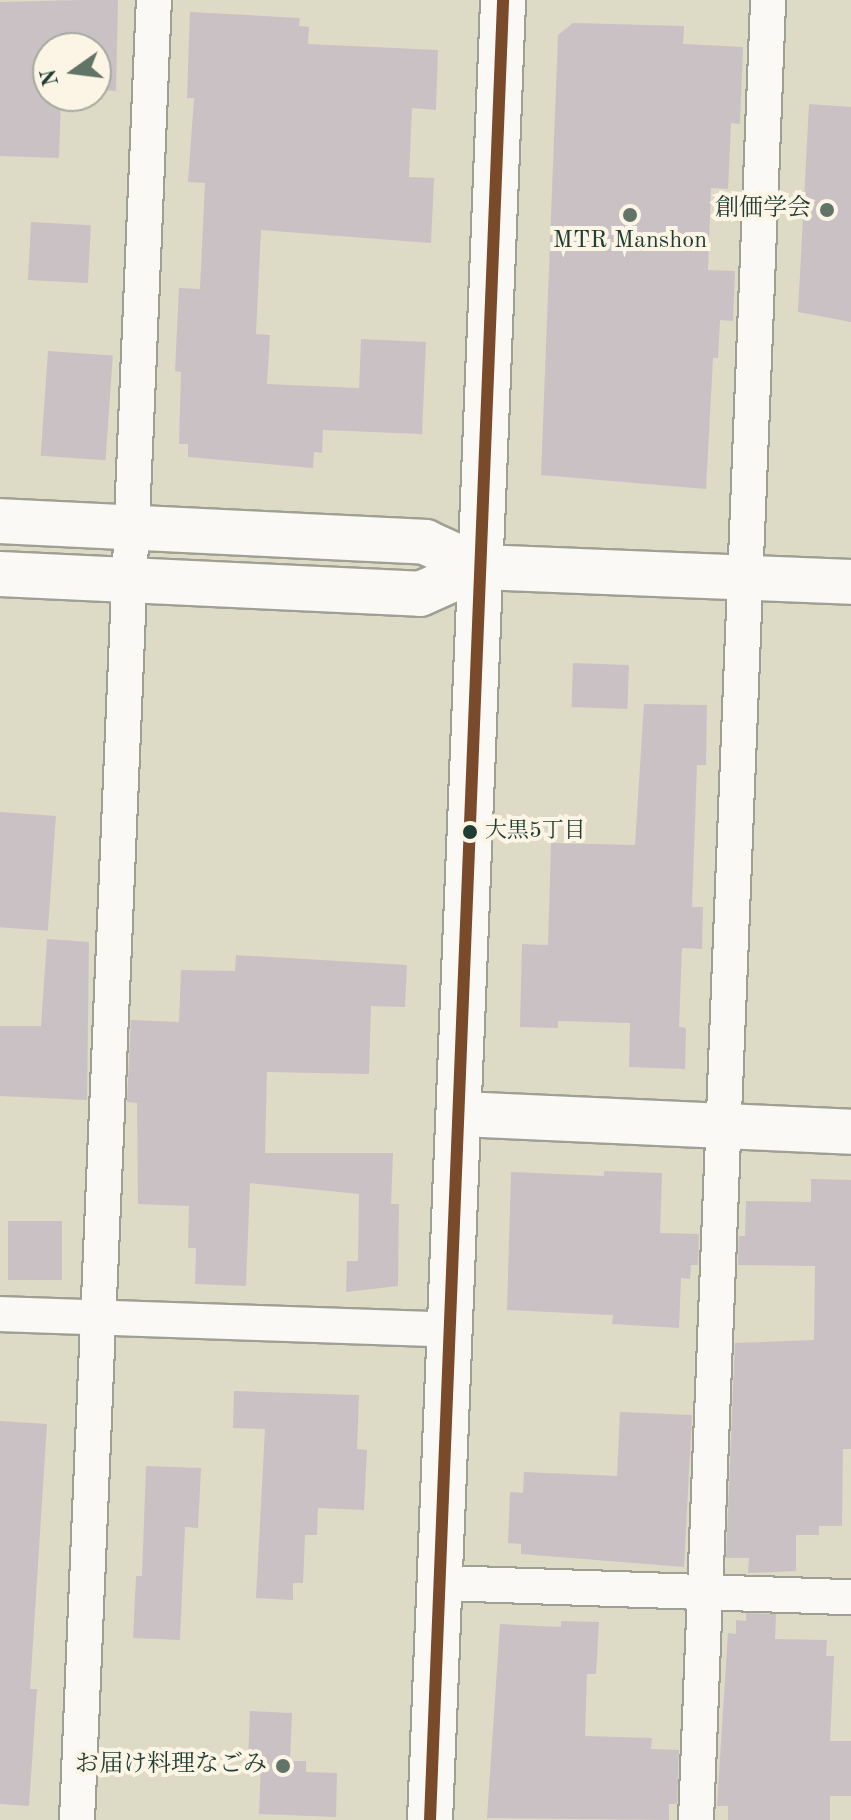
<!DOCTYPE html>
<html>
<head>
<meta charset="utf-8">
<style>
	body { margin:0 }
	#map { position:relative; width:851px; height:1820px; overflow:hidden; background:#dddac6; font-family:"Old Standard TT","Noto Serif JP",serif }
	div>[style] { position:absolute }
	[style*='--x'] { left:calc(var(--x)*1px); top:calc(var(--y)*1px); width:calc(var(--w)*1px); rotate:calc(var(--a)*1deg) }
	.building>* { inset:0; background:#cac1c4; transform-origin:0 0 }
	.roads { filter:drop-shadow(2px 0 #9ea093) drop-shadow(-2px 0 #9ea093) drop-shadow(0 2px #9ea093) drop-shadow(0 -2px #9ea093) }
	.street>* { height:34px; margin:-17px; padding:0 17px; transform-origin:17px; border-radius:17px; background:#faf9f6 }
	.secondary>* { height:44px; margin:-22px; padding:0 22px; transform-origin:22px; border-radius:22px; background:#faf9f6 }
	.bus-1>* { height:12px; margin:-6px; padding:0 6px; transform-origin:6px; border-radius:6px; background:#7a4b2a }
	.dots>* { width:22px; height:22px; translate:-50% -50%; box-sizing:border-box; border:4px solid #fcf5e5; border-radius:50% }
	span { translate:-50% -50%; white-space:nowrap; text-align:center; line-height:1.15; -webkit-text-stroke:8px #fcf5e5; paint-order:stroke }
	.bus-label { font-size:22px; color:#1f3d34 }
	.left { translate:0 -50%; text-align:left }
	.poi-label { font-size:24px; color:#1f3d34 }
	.right { translate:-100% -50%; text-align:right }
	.north { position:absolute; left:32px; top:32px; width:80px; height:80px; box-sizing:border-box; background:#fcf5e5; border:2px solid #a4ab9e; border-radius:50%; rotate:256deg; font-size:22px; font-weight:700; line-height:32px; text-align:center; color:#1f3d34 }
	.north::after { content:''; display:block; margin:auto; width:28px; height:36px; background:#627467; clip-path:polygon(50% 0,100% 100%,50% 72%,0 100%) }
</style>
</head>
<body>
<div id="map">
	<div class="building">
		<div style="clip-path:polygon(83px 0,118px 0,116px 91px,96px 90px,96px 48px,48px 48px,48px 96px,61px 96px,59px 158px,0 156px,0 2px)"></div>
		<div style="clip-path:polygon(190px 12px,300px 18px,299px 26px,309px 27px,308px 44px,438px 50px,436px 110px,412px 108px,409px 177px,434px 178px,431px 243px,261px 230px,256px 334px,270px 335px,267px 384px,359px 388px,361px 339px,426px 342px,422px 434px,323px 430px,322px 453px,314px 452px,313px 468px,188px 457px,188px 444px,179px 444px,181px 372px,175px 371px,179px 288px,200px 289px,205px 183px,188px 182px,194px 98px,187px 98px)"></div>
		<div style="clip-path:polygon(573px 23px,684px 26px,683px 44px,743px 47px,740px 124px,731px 123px,728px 189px,711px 188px,708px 270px,735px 271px,733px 321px,720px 320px,718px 358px,713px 358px,706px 489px,541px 475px,558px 35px)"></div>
		<div style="clip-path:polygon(809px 104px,851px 107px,851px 322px,798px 312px)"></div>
		<div style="left:31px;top:222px;width:60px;height:58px;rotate:3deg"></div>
		<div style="left:48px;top:351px;width:65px;height:105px;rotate:4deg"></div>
		<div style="left:573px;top:663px;width:56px;height:44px;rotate:2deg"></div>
		<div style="clip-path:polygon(644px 704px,707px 705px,706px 765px,697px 765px,692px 907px,703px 907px,702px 949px,682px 948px,679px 1027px,686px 1028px,685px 1069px,629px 1067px,630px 1023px,558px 1021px,558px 1028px,520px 1027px,522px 944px,548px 945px,551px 843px,635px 845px)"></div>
		<div style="left:0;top:812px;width:56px;height:115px;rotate:4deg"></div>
		<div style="clip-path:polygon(47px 939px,89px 942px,87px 1100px,0 1096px,0 1026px,41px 1026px)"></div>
		<div style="clip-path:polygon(236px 955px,407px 965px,405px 1007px,371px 1006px,369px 1074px,267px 1072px,265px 1153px,393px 1153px,391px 1204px,399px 1204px,398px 1286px,346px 1292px,347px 1261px,358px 1261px,359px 1194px,250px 1183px,246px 1286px,195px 1284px,196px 1248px,188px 1248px,189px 1206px,138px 1204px,137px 1103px,127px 1102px,131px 1020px,179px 1022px,181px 970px,235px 971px)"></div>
		<div style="clip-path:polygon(604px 1171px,662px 1173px,660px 1233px,699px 1234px,698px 1265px,691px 1265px,690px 1279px,681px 1278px,679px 1328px,612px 1324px,613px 1315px,507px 1310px,511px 1172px,604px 1176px)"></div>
		<div style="clip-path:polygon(811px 1179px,851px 1180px,851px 1449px,843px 1449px,842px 1526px,819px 1526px,819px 1535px,796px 1535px,796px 1571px,748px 1573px,749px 1558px,726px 1558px,735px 1343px,814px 1340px,815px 1266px,738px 1265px,739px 1236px,745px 1236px,746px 1201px,811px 1202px)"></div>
		<div style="left:8px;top:1221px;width:54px;height:59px"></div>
		<div style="clip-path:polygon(234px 1391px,359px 1395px,357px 1449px,367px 1450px,364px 1510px,318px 1508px,317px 1535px,305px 1535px,303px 1583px,293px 1583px,293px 1600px,256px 1598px,265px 1429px,233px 1428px)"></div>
		<div style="clip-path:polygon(620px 1412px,692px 1415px,684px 1567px,521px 1554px,521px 1544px,508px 1543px,510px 1492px,523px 1493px,524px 1472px,617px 1476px)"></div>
		<div style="clip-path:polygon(0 1421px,47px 1424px,30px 1689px,37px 1689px,29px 1806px,0 1804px)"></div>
		<div style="clip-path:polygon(146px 1466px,201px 1468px,198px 1528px,185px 1527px,180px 1640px,133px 1638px,136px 1576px,142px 1576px)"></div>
		<div style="clip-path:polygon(746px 1613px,776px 1614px,775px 1639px,827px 1640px,826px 1656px,834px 1656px,830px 1741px,851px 1741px,851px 1796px,830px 1796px,830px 1820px,728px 1820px,728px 1806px,717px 1806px,728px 1633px,736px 1634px,736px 1620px,746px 1621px)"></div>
		<div style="clip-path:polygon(561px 1621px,599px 1622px,596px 1674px,587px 1674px,585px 1736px,652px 1738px,651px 1749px,679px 1750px,677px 1804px,669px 1804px,669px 1820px,487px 1818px,500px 1624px,561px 1627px)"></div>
		<div style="clip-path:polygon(250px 1711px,292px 1713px,290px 1761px,306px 1761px,306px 1772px,337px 1773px,336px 1817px,259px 1814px,261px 1762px,248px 1761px)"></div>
	</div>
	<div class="roads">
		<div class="street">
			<div style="--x:0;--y:1314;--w:451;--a:2"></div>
			<div style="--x:443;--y:1583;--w:408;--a:2"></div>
			<div style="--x:77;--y:1820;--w:1822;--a:-87.58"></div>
			<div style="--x:696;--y:1820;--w:1821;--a:-87.73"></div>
		</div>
		<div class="secondary">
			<div style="--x:0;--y:521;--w:426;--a:2.8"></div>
			<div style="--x:425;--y:542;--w:60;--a:24.4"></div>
			<div style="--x:480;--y:567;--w:371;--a:2.3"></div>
			<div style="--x:0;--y:574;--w:420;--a:2.7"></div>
			<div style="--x:420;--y:594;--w:66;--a:-24.2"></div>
			<div style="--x:461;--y:1114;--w:390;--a:2.6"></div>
			<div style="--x:430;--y:1820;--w:1821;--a:-87.7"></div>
		</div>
	</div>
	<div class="bus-1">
		<div style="--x:430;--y:1820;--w:1821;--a:-87.7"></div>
	</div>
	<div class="dots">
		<div style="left:827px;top:210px;background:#627467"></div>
		<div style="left:630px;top:215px;background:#627467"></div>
		<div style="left:470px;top:832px;background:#1f3d34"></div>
		<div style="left:283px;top:1766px;background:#627467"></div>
	</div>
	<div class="bus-label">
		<span class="left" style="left:485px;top:832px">大黒5丁目</span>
	</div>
	<div class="poi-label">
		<span class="right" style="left:811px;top:210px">創価学会</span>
		<span style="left:630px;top:242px">MTR Manshon</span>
		<span class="right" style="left:267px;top:1766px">お届け料理なごみ</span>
	</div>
	<div class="north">N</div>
</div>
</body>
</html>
